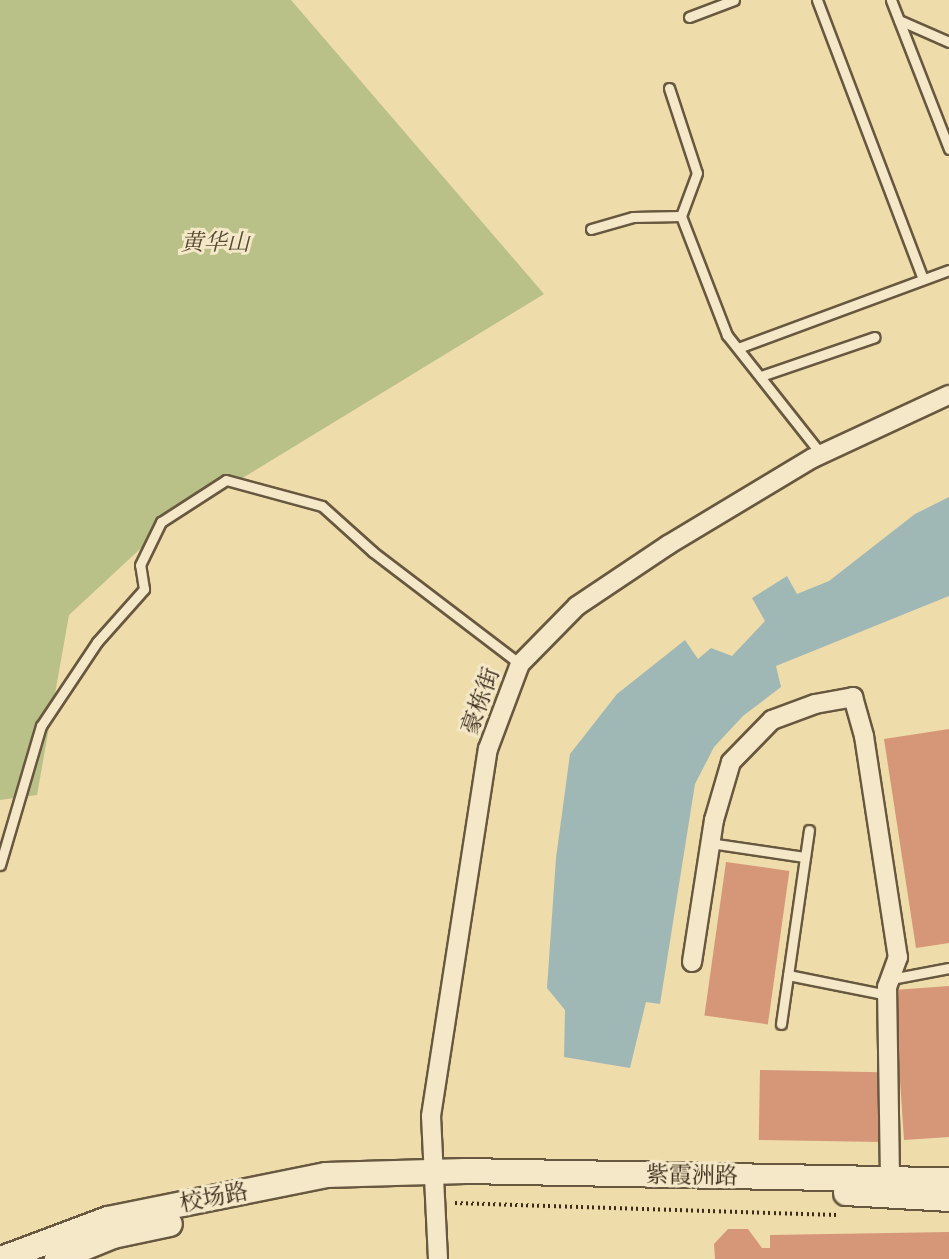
<!DOCTYPE html>
<html>
<head>
<meta charset="utf-8">
<style>
	body { margin:0 }
	#map { position:relative; width:949px; height:1259px; overflow:hidden; background:#eedcaa; font-family:Cardo,"Noto Serif SC",serif }
	div>[style] { position:absolute }
	[style*='--x'] { left:calc(var(--x)*1px); top:calc(var(--y)*1px); width:calc(var(--w)*1px); rotate:calc(var(--a)*1deg) }
	.green>* { inset:0; background:#b9c088 }
	.water>* { inset:0; background:#a0b8b5 }
	.building>* { inset:0; background:#d69678; transform-origin:0 0 }
	.path>* { height:3.5px; margin-top:-1.75px; transform-origin:0; background:repeating-linear-gradient(90deg,#3b2c1b 0 2px,transparent 0 5.5px) }
	.roads { filter:drop-shadow(2px 0 #68583f) drop-shadow(-2px 0 #68583f) drop-shadow(0 2px #68583f) drop-shadow(0 -2px #68583f) }
	.lane>* { height:9px; margin:-4.5px; padding:0 4.5px; transform-origin:4.5px; border-radius:4.5px; background:#f4e8c8 }
	.street>* { height:18px; margin:-9px; padding:0 9px; transform-origin:9px; border-radius:9px; background:#f4e8c8 }
	.secondary>* { height:24px; margin:-12px; padding:0 12px; transform-origin:12px; border-radius:12px; background:#f4e8c8 }
	span { translate:-50% -50%; white-space:nowrap; text-align:center; line-height:1.15; -webkit-text-stroke:6px #f4e8c8; paint-order:stroke }
	.park-label { font-size:23px; color:#544a31; font-style:italic }
	.street-label { font-size:23px; color:#3b2c1b }
</style>
</head>
<body>
<div id="map">
	<div class="green">
		<div style="clip-path:polygon(0 0,291px 0,544px 294px,167px 524px,69px 615px,37px 795px,0 800px)"></div>
	</div>
	<div class="water">
		<div style="clip-path:polygon(949px 497px,949px 596px,776px 666px,781px 687px,743px 716px,714px 747px,695px 784px,660px 1004px,646px 1002px,630px 1068px,564px 1057px,565px 1010px,547px 988px,556px 858px,570px 754px,617px 694px,685px 640px,698px 659px,711px 648px,732px 656px,765px 621px,752px 598px,787px 576px,797px 594px,829px 581px,915px 514px)"></div>
	</div>
	<div class="building">
		<div style="clip-path:polygon(949px 729px,949px 943px,916px 948px,884px 739px)"></div>
		<div style="left:726px;top:862px;width:64px;height:155px;rotate:8deg"></div>
		<div style="clip-path:polygon(949px 986px,949px 1137px,904px 1140px,894px 990px)"></div>
		<div style="left:760px;top:1070px;width:122px;height:70px;rotate:1deg"></div>
		<div style="clip-path:polygon(728px 1229px,748px 1229px,762px 1248px,770px 1248px,770px 1235px,949px 1232px,949px 1259px,715px 1259px,714px 1244px)"></div>
	</div>
	<div class="path">
		<div style="--x:455;--y:1203;--w:383;--a:1.8"></div>
	</div>
	<div class="roads">
		<div class="lane">
			<div style="--x:817;--y:0;--w:298;--a:69.2"></div>
			<div style="--x:891;--y:0;--w:160;--a:68.7"></div>
			<div style="--x:689;--y:17;--w:48;--a:-20.7"></div>
			<div style="--x:899;--y:20;--w:55;--a:23.7"></div>
			<div style="--x:669;--y:88;--w:89;--a:71.8"></div>
			<div style="--x:697;--y:173;--w:46;--a:110.4"></div>
			<div style="--x:591;--y:229;--w:44;--a:-15.9"></div>
			<div style="--x:633;--y:217;--w:48;--a:-1.2"></div>
			<div style="--x:681;--y:216;--w:128;--a:68.9"></div>
			<div style="--x:727;--y:335;--w:152;--a:51.7"></div>
			<div style="--x:738;--y:348;--w:225;--a:-20.3"></div>
			<div style="--x:761;--y:376;--w:120;--a:-18.9"></div>
			<div style="--x:710;--y:843;--w:96;--a:8.4"></div>
			<div style="--x:0;--y:865;--w:145;--a:-73.6"></div>
			<div style="--x:41;--y:726;--w:101;--a:-56.3"></div>
			<div style="--x:97;--y:642;--w:71;--a:-48.4"></div>
			<div style="--x:144;--y:589;--w:24;--a:-99"></div>
			<div style="--x:140;--y:565;--w:48;--a:-64"></div>
			<div style="--x:161;--y:522;--w:77;--a:-32.9"></div>
			<div style="--x:226;--y:480;--w:99;--a:15.2"></div>
			<div style="--x:322;--y:506;--w:69;--a:42"></div>
			<div style="--x:373;--y:552;--w:185;--a:37.3"></div>
			<div style="--x:788;--y:975;--w:101;--a:11.4"></div>
			<div style="--x:891;--y:979;--w:59;--a:-10.7"></div>
			<div style="--x:781;--y:1024;--w:196;--a:-81.8"></div>
		</div>
		<div class="street">
			<div style="--x:692;--y:962;--w:144;--a:-81.2"></div>
			<div style="--x:714;--y:820;--w:60;--a:-73.7"></div>
			<div style="--x:731;--y:762;--w:59;--a:-45.7"></div>
			<div style="--x:772;--y:720;--w:46;--a:-20.4"></div>
			<div style="--x:815;--y:704;--w:39;--a:-10"></div>
			<div style="--x:853;--y:697;--w:41;--a:74.2"></div>
			<div style="--x:864;--y:736;--w:224;--a:81.3"></div>
			<div style="--x:898;--y:957;--w:32;--a:110"></div>
			<div style="--x:887;--y:987;--w:190;--a:89.1"></div>
			<div style="--x:438;--y:1259;--w:143;--a:-92.8"></div>
			<div style="--x:431;--y:1116;--w:371;--a:-81.2"></div>
			<div style="--x:488;--y:749;--w:91;--a:-69.4"></div>
			<div style="--x:520;--y:664;--w:81;--a:-45.5"></div>
			<div style="--x:577;--y:606;--w:110;--a:-33.8"></div>
			<div style="--x:668;--y:545;--w:169;--a:-31"></div>
			<div style="--x:813;--y:458;--w:150;--a:-24.9"></div>
		</div>
		<div class="secondary">
			<div style="--x:846;--y:1193;--w:103;--a:3.3"></div>
			<div style="--x:1;--y:1259;--w:114;--a:-20.5"></div>
			<div style="--x:108;--y:1219;--w:222;--a:-11.4"></div>
			<div style="--x:326;--y:1175;--w:139;--a:-1.6"></div>
			<div style="--x:465;--y:1171;--w:484;--a:1.1"></div>
			<div style="--x:57;--y:1259;--w:61;--a:-22.3"></div>
			<div style="--x:113;--y:1236;--w:58;--a:-11.9"></div>
		</div>
	</div>
	<div class="park-label">
		<span style="left:215px;top:243px">黄华山</span>
	</div>
	<div class="street-label">
		<span style="left:481px;top:701px;rotate:-70deg">豪栋街</span>
		<span style="left:692px;top:1176px;rotate:1deg">紫霞洲路</span>
		<span style="left:214px;top:1198px;rotate:-11deg">校场路</span>
	</div>
</div>
</body>
</html>
